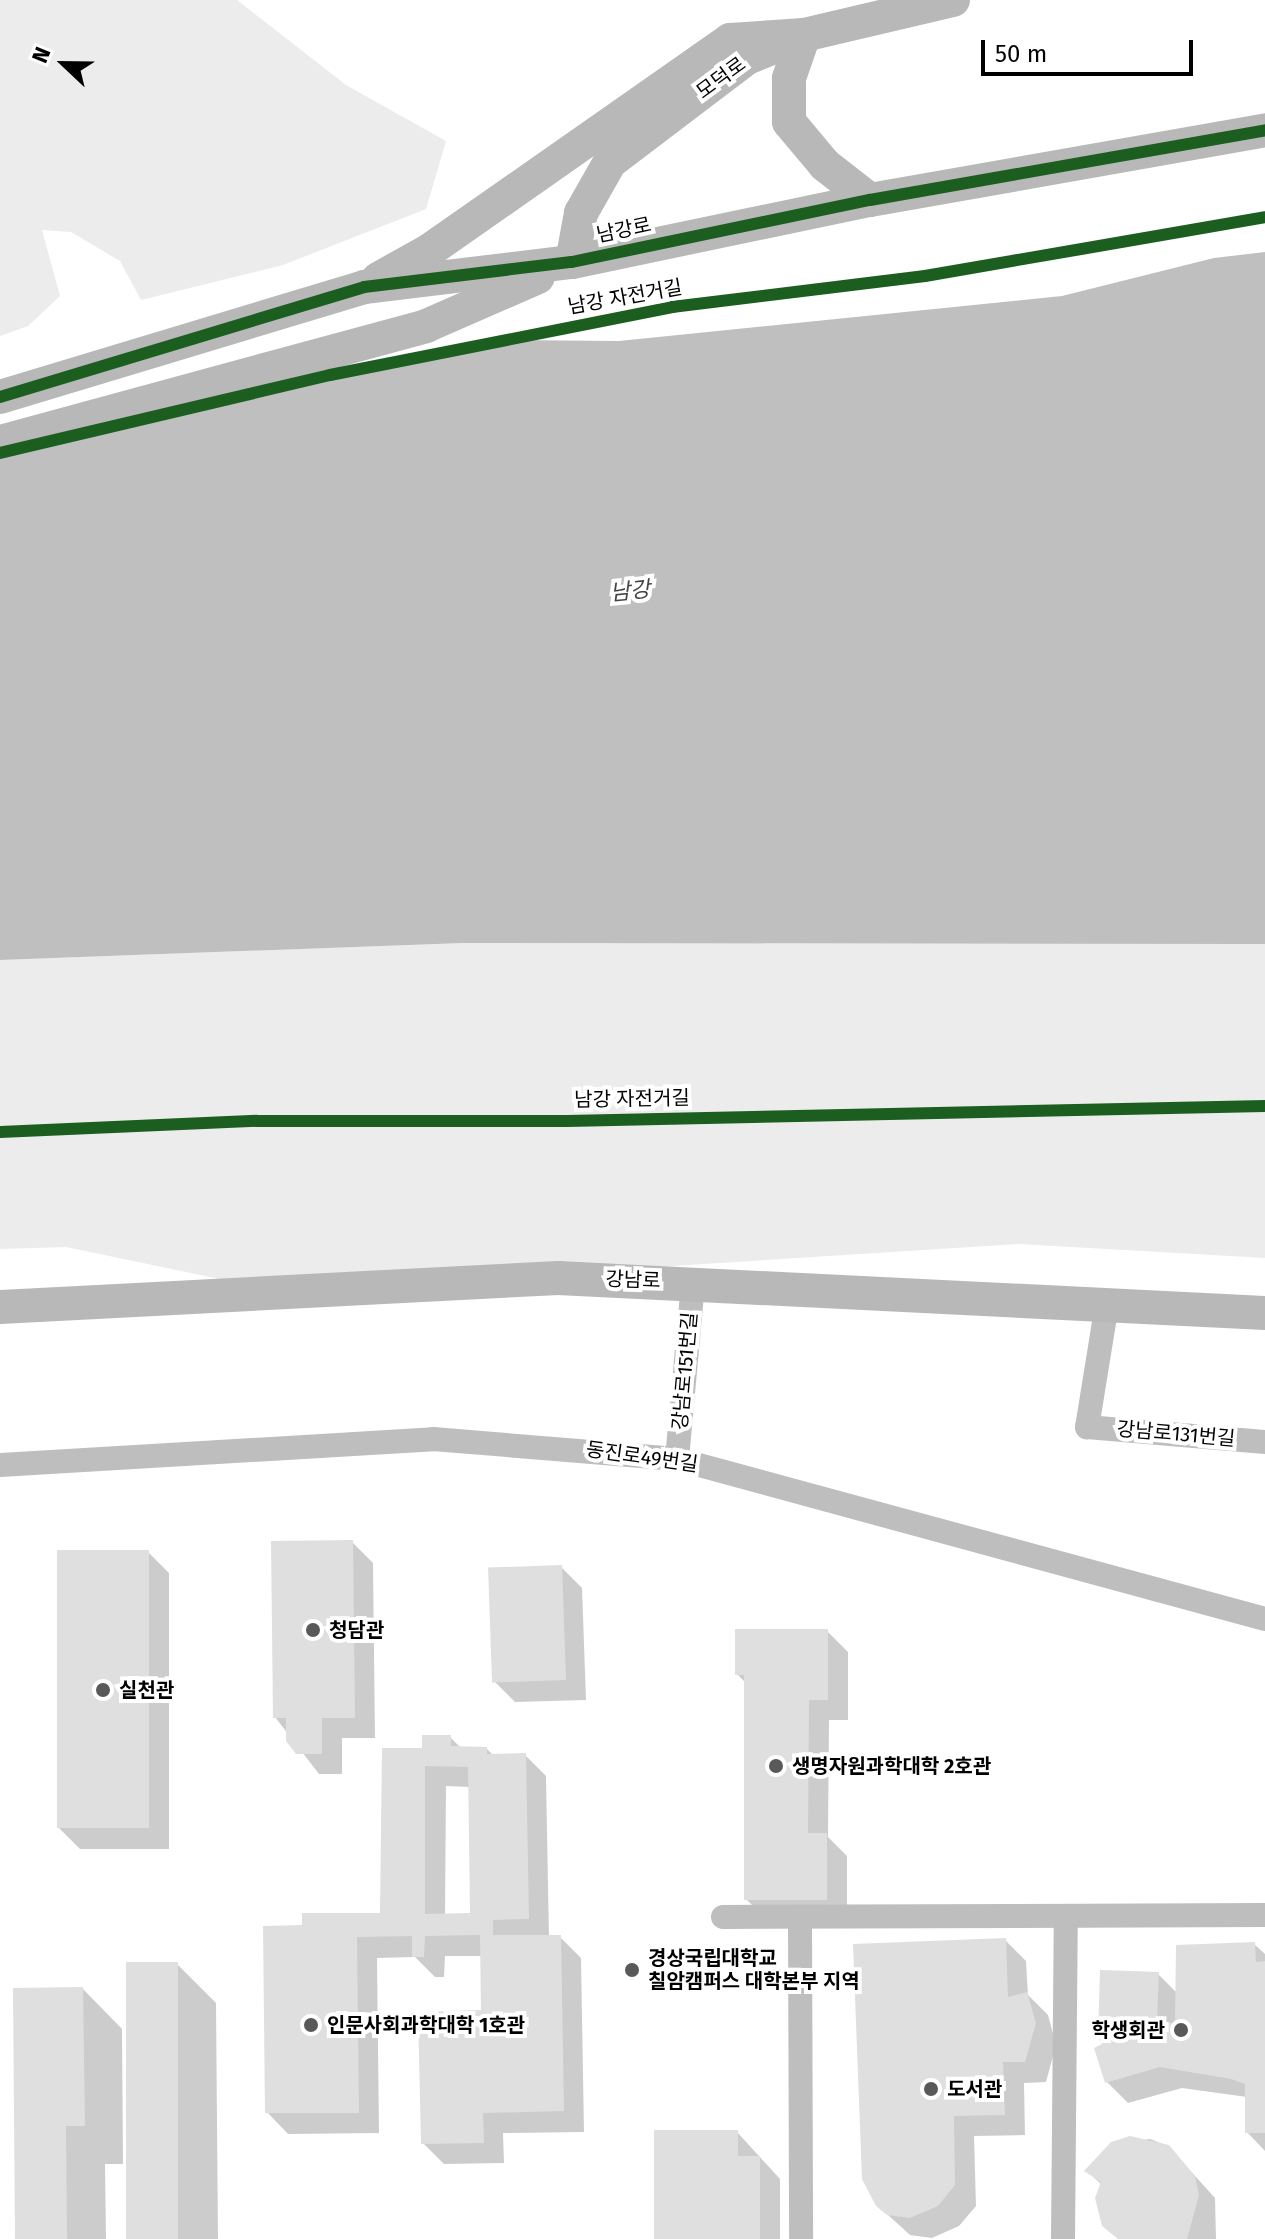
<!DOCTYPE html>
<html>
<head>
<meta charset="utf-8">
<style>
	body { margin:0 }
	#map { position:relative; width:1265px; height:2239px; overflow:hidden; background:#fff; font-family:"Fira Sans","Noto Sans KR",sans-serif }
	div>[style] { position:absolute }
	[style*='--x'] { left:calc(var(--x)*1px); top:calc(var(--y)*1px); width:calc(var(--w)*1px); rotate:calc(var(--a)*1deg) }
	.green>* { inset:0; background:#ececec }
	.water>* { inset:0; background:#bfbfbf }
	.shadow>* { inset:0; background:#0003 }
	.building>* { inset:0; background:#dfdfdf; transform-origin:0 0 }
	.street>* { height:24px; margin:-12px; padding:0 12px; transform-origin:12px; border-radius:12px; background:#bebebe }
	.secondary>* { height:34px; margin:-17px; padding:0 17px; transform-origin:17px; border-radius:17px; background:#b8b8b8 }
	.cycleway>* { height:12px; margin:-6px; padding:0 6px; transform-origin:6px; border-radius:6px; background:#1b5e20 }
	.dots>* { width:22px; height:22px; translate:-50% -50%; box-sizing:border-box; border:4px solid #fff; border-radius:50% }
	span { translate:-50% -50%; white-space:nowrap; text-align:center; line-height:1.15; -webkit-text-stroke:8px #fff; paint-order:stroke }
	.street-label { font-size:20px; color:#000 }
	.poi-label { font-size:20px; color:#000; font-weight:700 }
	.left { translate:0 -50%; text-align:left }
	.right { translate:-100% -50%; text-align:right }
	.water-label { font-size:22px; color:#444; font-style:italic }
	.north { position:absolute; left:24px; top:24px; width:80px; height:80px; -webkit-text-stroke:6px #fff; paint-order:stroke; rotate:292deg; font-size:22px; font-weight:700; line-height:32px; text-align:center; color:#000 }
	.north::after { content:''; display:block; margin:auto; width:28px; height:36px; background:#000; clip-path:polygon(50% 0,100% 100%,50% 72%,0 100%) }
	.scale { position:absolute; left:981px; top:40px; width:212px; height:36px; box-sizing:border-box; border:4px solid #000; border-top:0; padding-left:10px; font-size:24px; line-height:28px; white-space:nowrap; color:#000; -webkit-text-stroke:6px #fff; paint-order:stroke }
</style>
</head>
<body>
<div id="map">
	<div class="green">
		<div style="clip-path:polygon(0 0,237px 0,346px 85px,446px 141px,426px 209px,283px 265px,141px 300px,120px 261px,71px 232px,42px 230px,60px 296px,28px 326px,0 336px)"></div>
		<div style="clip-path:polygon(463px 943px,1265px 944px,1265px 1258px,1019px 1244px,277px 1291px,66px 1247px,0 1249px,0 960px)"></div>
	</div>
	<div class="water">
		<div style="clip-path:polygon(1265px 252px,1265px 944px,463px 943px,0 960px,0 443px,495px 340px,619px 341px,1062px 296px,1214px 258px)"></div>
	</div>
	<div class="shadow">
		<div style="clip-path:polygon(352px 1542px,373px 1563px,375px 1738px,342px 1738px,342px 1774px,319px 1774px,275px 1717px)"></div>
		<div style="clip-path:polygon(148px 1552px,169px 1573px,169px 1849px,80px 1849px,59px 1828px)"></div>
		<div style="clip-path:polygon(561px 1567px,582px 1588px,586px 1700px,515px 1702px,494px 1681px)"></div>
		<div style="clip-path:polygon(827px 1631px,848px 1652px,848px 1720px,829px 1720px,828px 1837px,847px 1856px,847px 1920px,767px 1920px,746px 1899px,746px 1683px,737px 1674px)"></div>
		<div style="clip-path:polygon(evenodd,450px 1737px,461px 1748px,487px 1749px,494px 1756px,525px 1755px,546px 1776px,549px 1937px,560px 1937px,581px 1958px,584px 2132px,503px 2133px,504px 2163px,444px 2164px,423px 2143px,483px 2012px,482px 1956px,445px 1956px,444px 1977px,435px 1977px,415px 1957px,377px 1958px,379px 2133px,288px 2134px,267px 2112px,304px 1927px,382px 1915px,424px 1751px,450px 1737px,446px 1786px,470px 1787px,473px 1915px,445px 1916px,446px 1786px)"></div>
		<div style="clip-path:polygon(1005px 1940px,1026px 1961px,1028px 1995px,1048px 2015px,1056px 2045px,1046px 2082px,1024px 2083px,1025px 2135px,974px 2136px,976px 2206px,959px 2226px,932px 2238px,910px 2235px,877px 2205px)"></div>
		<div style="clip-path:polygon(1254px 1944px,1265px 1954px,1265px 2151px,1247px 2132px,1247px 2097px,1182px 2088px,1128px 2103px,1107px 2082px,1105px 2045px,1158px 1974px,1177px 1993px)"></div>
		<div style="clip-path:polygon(177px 1964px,216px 2003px,218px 2239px,130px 2239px)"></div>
		<div style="clip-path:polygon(83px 1989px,122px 2029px,123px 2164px,105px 2164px,106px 2239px,17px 2239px)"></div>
		<div style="clip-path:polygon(737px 2132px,780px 2179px,780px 2239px,656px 2239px)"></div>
		<div style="clip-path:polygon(1150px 2139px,1168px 2146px,1215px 2198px,1216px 2239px,1119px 2239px,1102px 2185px,1087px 2171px,1112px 2144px)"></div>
	</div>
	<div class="building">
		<div style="clip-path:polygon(353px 1540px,355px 1718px,322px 1718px,322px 1754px,296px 1754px,286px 1741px,286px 1718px,273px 1718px,271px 1541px)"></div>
		<div style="left:149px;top:1550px;width:278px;height:92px;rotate:90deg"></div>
		<div style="left:562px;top:1565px;width:115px;height:74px;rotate:88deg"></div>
		<div style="clip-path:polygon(735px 1629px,828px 1629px,828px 1700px,809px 1700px,808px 1833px,827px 1833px,827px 1900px,744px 1900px,744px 1675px,735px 1675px)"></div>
		<div style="clip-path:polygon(evenodd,422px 1735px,451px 1735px,451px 1746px,487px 1747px,487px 1754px,526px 1753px,529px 1919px,493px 1920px,493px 1935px,561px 1935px,564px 2111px,483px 2113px,484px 2143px,421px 2144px,418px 2012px,481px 2010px,480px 1935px,425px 1936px,424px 1957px,412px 1957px,412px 1936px,357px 1937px,359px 2113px,265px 2113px,263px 1926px,302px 1925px,302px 1913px,380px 1913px,382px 1748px,422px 1748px,422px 1735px,425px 1766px,468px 1767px,470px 1913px,425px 1914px,425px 1766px)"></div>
		<div style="clip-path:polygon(1006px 1938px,1008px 1997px,1027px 1992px,1036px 2023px,1025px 2062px,1003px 2062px,1005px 2115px,954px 2116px,955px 2185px,938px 2206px,910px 2218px,887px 2215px,876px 2206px,862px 2179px,853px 1944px)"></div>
		<div style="clip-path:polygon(1255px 1942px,1256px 1962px,1265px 1961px,1265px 2133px,1245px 2133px,1245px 2084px,1231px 2079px,1160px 2067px,1105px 2083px,1094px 2048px,1102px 2044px,1098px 2038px,1100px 1970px,1159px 1972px,1157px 2023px,1175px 2023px,1176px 1945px)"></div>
		<div style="left:126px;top:1962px;width:52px;height:277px"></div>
		<div style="clip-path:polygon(83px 1987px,85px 2126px,66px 2126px,67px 2239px,15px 2239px,13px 1988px)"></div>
		<div style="clip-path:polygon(654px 2130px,738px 2130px,738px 2156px,760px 2156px,760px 2239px,654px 2239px)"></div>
		<div style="clip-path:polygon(1130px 2136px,1169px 2145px,1195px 2176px,1199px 2195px,1187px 2239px,1118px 2239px,1102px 2226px,1095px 2198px,1101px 2182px,1084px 2171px,1111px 2142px)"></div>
	</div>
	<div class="street">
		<div style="--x:1107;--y:1304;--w:125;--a:99.2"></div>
		<div style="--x:1087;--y:1427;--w:179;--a:4.8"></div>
		<div style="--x:677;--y:1459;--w:178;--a:-84.8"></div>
		<div style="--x:0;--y:1465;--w:434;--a:-3.4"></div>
		<div style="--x:433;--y:1439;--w:245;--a:4.7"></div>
		<div style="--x:677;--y:1459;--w:609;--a:15.22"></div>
		<div style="--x:723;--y:1917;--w:542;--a:-0.21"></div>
		<div style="--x:800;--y:1918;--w:321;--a:89.8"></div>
		<div style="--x:1063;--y:2239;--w:321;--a:-89.5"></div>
	</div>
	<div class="secondary">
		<div style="--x:804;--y:35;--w:46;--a:109.2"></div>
		<div style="--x:789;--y:78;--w:44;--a:90"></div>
		<div style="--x:789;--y:122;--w:56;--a:50.1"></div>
		<div style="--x:825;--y:165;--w:57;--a:37.9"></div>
		<div style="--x:572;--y:262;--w:50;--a:-79.6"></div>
		<div style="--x:581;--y:213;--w:59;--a:-60.4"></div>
		<div style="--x:610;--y:162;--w:172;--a:-37.2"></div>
		<div style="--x:747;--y:58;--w:61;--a:-22"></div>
		<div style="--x:804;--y:35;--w:153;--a:-13.2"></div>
		<div style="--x:378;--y:279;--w:60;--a:-29.1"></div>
		<div style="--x:430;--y:250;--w:366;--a:-35"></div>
		<div style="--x:730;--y:40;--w:74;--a:-3.9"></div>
		<div style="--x:0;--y:397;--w:380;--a:-16.8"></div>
		<div style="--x:364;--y:287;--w:209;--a:-6.9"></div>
		<div style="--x:572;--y:262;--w:304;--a:-11.8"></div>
		<div style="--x:870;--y:200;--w:401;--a:-10"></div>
		<div style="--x:0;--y:442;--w:442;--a:-15.2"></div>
		<div style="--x:426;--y:326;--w:122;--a:-23.6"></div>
		<div style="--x:0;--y:1307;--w:559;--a:-2.98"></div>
		<div style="--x:558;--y:1278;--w:708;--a:2.83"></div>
	</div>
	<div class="cycleway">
		<div style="--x:0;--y:397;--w:380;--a:-16.8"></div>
		<div style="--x:364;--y:287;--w:209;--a:-6.9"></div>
		<div style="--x:572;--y:262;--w:304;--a:-11.8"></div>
		<div style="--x:870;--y:200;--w:401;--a:-10"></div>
		<div style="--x:0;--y:453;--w:339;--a:-13.3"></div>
		<div style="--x:330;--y:375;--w:349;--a:-11.2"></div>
		<div style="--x:672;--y:307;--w:255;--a:-7"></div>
		<div style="--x:925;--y:276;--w:345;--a:-9.8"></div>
		<div style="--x:0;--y:1132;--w:257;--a:-2.5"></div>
		<div style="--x:257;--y:1121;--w:310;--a:0"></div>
		<div style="--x:567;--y:1121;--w:698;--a:-1.23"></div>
	</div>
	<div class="dots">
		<div style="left:313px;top:1630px;background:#595959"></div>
		<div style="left:103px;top:1690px;background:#595959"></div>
		<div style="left:776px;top:1766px;background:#595959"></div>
		<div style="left:632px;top:1970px;background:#595959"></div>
		<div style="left:311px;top:2025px;background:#595959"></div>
		<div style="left:1181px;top:2030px;background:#595959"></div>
		<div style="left:931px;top:2089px;background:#595959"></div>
	</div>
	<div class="street-label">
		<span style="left:721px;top:78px;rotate:-36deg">모덕로</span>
		<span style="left:624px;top:230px;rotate:-12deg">남강로</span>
		<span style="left:625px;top:297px;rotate:-10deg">남강 자전거길</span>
		<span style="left:632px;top:1099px;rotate:-1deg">남강 자전거길</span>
		<span style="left:633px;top:1280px;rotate:2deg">강남로</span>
		<span style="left:685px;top:1371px;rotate:-85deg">강남로151번길</span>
		<span style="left:1176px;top:1434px;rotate:5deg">강남로131번길</span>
		<span style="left:642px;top:1457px;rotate:8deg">동진로49번길</span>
	</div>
	<div class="poi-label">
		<span class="left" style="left:329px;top:1630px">청담관</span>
		<span class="left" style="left:119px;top:1690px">실천관</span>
		<span class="left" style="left:792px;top:1766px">생명자원과학대학 2호관</span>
		<span class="left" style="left:648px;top:1970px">경상국립대학교<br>칠암캠퍼스 대학본부 지역</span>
		<span class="left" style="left:327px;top:2025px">인문사회과학대학 1호관</span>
		<span class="right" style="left:1165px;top:2030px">학생회관</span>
		<span class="left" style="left:947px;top:2089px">도서관</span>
	</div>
	<div class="water-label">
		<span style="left:630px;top:591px;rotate:-6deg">남강</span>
	</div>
	<div class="north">N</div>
	<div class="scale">50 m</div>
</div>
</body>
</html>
